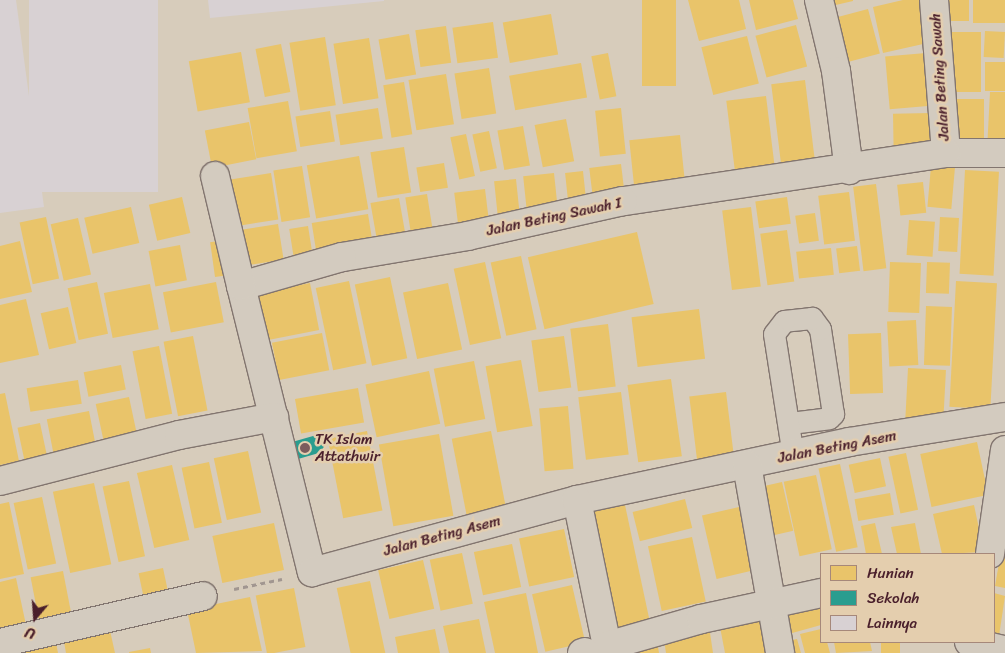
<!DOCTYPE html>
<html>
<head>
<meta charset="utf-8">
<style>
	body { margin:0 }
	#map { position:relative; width:1005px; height:653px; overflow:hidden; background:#d7ccbb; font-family:Sriracha,sans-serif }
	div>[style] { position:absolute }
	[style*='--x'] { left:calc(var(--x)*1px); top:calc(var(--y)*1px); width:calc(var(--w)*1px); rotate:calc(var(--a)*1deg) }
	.homes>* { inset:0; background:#e9c46a; transform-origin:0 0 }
	.schools>* { inset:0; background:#2a9d8f; transform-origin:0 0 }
	.building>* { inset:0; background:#d8d1d3; transform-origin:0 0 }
	.path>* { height:3px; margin-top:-1.5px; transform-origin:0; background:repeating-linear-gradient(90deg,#a19690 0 5px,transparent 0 9px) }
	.roads { filter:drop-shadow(1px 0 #82756f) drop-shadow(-1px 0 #82756f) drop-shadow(0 1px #82756f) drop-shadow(0 -1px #82756f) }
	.service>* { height:21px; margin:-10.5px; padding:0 10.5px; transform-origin:10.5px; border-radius:10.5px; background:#d3cbbf }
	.minor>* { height:28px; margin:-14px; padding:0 14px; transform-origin:14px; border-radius:14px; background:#d3cbbf }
	.dots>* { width:14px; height:14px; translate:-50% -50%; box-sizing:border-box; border:2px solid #e4ceae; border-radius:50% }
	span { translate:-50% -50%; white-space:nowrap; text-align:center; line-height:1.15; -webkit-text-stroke:5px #e4ceae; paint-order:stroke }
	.street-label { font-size:15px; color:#4a1f2b }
	.poi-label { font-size:15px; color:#4a1f2b }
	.left { translate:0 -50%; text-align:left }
	.legend { position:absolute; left:820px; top:553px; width:175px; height:90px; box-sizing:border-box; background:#e4ceae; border:1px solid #a6887a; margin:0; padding:6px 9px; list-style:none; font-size:15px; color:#4a1f2b }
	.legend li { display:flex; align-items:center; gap:10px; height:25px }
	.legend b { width:25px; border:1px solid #a6887a }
	.north { position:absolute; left:10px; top:593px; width:50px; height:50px; -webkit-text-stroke:4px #e4ceae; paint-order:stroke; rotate:198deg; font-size:14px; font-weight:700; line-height:20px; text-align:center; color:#4a1f2b }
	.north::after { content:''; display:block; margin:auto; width:18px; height:22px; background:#4a1f2b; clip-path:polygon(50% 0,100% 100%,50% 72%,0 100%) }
</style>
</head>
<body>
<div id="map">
	<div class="homes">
		<div style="left:642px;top:0;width:34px;height:86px"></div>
		<div style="clip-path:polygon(688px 0,739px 0,746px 29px,699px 41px)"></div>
		<div style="clip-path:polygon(749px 0,793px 0,798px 19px,756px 30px)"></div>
		<div style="clip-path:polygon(825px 0,853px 0,853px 1px,827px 7px)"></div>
		<div style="clip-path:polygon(903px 0,923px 0,932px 42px,883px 53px,873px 7px)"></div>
		<div style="left:936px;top:0;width:33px;height:21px"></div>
		<div style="left:973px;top:0;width:32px;height:23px"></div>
		<div style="left:868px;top:9px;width:46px;height:39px;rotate:75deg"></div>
		<div style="left:551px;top:14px;width:41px;height:49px;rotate:80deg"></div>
		<div style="left:493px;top:22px;width:36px;height:41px;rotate:82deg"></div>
		<div style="left:796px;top:25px;width:43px;height:42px;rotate:75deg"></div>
		<div style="left:446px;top:26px;width:37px;height:31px;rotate:82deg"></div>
		<div style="left:985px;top:31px;width:20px;height:26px;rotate:3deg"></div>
		<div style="left:944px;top:32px;width:37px;height:60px"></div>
		<div style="left:409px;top:34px;width:41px;height:31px;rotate:80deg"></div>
		<div style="left:747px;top:36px;width:49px;height:47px;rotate:76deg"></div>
		<div style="left:325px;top:37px;width:69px;height:36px;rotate:81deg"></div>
		<div style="left:369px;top:38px;width:61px;height:36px;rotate:81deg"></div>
		<div style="left:281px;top:44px;width:49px;height:26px;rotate:79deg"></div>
		<div style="left:241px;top:52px;width:51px;height:53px;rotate:80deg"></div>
		<div style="left:608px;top:53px;width:44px;height:17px;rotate:79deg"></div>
		<div style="left:926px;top:53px;width:53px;height:41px;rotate:85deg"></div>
		<div style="left:985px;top:62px;width:20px;height:29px"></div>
		<div style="left:581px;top:63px;width:35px;height:73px;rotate:80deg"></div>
		<div style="left:489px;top:68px;width:46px;height:35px;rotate:81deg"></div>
		<div style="left:446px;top:74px;width:51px;height:38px;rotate:81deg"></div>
		<div style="left:805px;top:80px;width:80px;height:34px;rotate:83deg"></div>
		<div style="left:404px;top:82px;width:53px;height:21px;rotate:81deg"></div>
		<div style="clip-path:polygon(990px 92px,1005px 92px,1005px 151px,987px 150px)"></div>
		<div style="left:766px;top:96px;width:75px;height:40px;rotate:83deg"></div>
		<div style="left:956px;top:99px;width:28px;height:51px"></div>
		<div style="left:288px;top:101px;width:51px;height:41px;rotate:80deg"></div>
		<div style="left:378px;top:108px;width:31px;height:43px;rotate:81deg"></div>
		<div style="left:621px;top:108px;width:46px;height:26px;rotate:84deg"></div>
		<div style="left:330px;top:111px;width:31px;height:35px;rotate:81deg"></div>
		<div style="left:931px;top:113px;width:40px;height:38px;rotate:89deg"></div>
		<div style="left:566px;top:119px;width:43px;height:32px;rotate:79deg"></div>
		<div style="left:249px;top:122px;width:38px;height:45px;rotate:79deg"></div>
		<div style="left:523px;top:126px;width:40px;height:26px;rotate:80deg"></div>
		<div style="left:489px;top:131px;width:38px;height:17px;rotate:78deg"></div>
		<div style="left:466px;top:134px;width:43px;height:16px;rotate:78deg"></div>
		<div style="left:680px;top:135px;width:48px;height:51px;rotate:84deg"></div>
		<div style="left:404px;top:147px;width:46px;height:34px;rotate:81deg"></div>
		<div style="left:359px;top:156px;width:54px;height:53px;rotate:80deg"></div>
		<div style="left:444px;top:163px;width:25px;height:28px;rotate:81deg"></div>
		<div style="left:621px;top:164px;width:32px;height:32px;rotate:83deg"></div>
		<div style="left:302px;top:166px;width:52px;height:29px;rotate:81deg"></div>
		<div style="left:931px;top:166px;width:24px;height:41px;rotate:5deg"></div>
		<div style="left:965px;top:170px;width:34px;height:104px;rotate:3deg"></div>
		<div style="left:583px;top:171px;width:31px;height:18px;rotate:84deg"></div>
		<div style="left:271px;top:173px;width:47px;height:51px;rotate:81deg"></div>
		<div style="left:554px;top:173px;width:38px;height:31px;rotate:84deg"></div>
		<div style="left:516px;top:179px;width:40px;height:22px;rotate:84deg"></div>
		<div style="left:923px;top:182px;width:31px;height:26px;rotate:84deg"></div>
		<div style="left:876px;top:184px;width:85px;height:23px;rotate:83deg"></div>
		<div style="left:485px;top:189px;width:33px;height:31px;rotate:83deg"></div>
		<div style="left:849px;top:192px;width:49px;height:31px;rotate:83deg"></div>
		<div style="left:427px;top:194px;width:40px;height:22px;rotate:81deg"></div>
		<div style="left:182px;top:197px;width:37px;height:34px;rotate:77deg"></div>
		<div style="left:787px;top:197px;width:27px;height:32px;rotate:82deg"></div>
		<div style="left:399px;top:198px;width:47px;height:29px;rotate:80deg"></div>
		<div style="left:131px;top:207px;width:37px;height:48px;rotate:77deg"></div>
		<div style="left:751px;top:207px;width:80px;height:29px;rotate:83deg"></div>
		<div style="left:815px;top:213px;width:28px;height:20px;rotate:82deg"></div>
		<div style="left:368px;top:214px;width:32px;height:57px;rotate:81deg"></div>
		<div style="left:46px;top:217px;width:63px;height:27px;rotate:78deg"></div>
		<div style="left:940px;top:217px;width:19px;height:34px;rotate:3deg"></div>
		<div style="left:78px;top:218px;width:58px;height:28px;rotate:77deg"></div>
		<div style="left:909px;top:220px;width:26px;height:35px;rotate:4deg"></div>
		<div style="left:278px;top:224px;width:36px;height:37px;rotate:81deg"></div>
		<div style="left:308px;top:226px;width:32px;height:19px;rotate:81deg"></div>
		<div style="left:787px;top:230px;width:52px;height:27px;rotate:82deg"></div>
		<div style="left:637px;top:232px;width:74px;height:112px;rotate:77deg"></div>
		<div style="left:226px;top:240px;width:35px;height:16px;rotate:82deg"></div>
		<div style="clip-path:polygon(20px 241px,32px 292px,0 299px,0 246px)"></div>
		<div style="left:180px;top:245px;width:36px;height:32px;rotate:79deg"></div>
		<div style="left:857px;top:246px;width:25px;height:21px;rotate:83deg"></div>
		<div style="left:831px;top:248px;width:27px;height:35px;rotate:84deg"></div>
		<div style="left:521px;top:256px;width:75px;height:31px;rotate:78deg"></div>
		<div style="left:485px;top:262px;width:78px;height:32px;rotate:78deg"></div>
		<div style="left:890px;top:262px;width:31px;height:50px;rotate:2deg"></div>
		<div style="left:927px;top:262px;width:23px;height:31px;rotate:2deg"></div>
		<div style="left:390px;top:277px;width:83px;height:36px;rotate:78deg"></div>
		<div style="left:349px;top:281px;width:84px;height:34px;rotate:78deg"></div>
		<div style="left:956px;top:281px;width:41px;height:126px;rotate:3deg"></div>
		<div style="left:97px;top:282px;width:53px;height:30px;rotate:78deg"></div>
		<div style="left:216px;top:282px;width:41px;height:54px;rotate:79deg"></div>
		<div style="left:310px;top:283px;width:48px;height:61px;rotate:79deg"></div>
		<div style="left:448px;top:283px;width:68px;height:46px;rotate:78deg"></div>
		<div style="left:150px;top:284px;width:46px;height:47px;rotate:79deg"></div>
		<div style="clip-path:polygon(26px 299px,39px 355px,0 363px,0 305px)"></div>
		<div style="left:926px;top:306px;width:26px;height:59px;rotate:2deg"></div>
		<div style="left:68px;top:307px;width:37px;height:28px;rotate:77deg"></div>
		<div style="left:699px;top:309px;width:50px;height:68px;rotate:83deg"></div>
		<div style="left:916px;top:320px;width:45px;height:29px;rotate:87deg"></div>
		<div style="left:608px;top:324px;width:63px;height:38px;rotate:83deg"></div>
		<div style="left:322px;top:333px;width:38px;height:51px;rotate:79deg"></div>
		<div style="left:881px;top:333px;width:60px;height:33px;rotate:88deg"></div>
		<div style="left:193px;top:336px;width:76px;height:30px;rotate:79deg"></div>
		<div style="left:564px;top:336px;width:52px;height:33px;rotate:82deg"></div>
		<div style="left:159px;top:346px;width:69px;height:27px;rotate:79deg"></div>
		<div style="left:521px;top:360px;width:67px;height:36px;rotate:80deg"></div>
		<div style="left:474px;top:361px;width:59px;height:41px;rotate:79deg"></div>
		<div style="left:121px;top:365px;width:25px;height:38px;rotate:79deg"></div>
		<div style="left:908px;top:368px;width:38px;height:52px;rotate:3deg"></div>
		<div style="left:429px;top:371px;width:54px;height:65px;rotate:78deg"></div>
		<div style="left:671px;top:379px;width:78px;height:44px;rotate:82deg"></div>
		<div style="left:78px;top:380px;width:24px;height:52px;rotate:81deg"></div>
		<div style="left:358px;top:388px;width:35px;height:64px;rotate:80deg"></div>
		<div style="left:621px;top:392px;width:63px;height:43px;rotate:83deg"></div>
		<div style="left:726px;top:392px;width:63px;height:37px;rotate:83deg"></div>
		<div style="clip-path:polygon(5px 393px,19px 461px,0 465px,0 394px)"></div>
		<div style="left:129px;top:397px;width:44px;height:34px;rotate:78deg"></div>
		<div style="left:568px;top:406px;width:63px;height:29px;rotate:85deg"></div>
		<div style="left:89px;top:411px;width:37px;height:43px;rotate:79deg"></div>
		<div style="left:40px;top:423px;width:33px;height:23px;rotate:78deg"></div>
		<div style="left:367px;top:431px;width:81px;height:40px;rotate:79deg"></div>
		<div style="left:491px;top:431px;width:81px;height:40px;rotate:79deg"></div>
		<div style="left:439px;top:434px;width:83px;height:61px;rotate:80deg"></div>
		<div style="left:977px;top:442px;width:54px;height:58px;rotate:78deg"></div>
		<div style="left:248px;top:451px;width:63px;height:35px;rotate:78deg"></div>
		<div style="left:906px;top:453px;width:58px;height:18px;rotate:78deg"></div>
		<div style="left:880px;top:458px;width:29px;height:32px;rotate:78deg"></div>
		<div style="left:209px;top:462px;width:62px;height:28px;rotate:78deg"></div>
		<div style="left:840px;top:464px;width:85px;height:22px;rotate:78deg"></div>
		<div style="left:172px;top:465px;width:77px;height:36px;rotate:77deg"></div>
		<div style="left:816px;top:475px;width:76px;height:33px;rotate:78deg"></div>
		<div style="left:129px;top:481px;width:77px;height:27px;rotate:78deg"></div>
		<div style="left:782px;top:482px;width:50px;height:28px;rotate:77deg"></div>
		<div style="left:94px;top:483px;width:83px;height:42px;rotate:78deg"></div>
		<div style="left:890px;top:493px;width:22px;height:36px;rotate:80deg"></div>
		<div style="left:42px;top:497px;width:68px;height:29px;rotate:78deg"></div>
		<div style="left:685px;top:499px;width:30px;height:54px;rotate:76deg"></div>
		<div style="clip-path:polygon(9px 502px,24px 574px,0 579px,0 504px)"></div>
		<div style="left:625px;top:505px;width:121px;height:39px;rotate:78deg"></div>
		<div style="clip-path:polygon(974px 505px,984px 552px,942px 554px,933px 514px)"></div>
		<div style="left:739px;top:507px;width:65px;height:38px;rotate:77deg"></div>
		<div style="left:274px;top:523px;width:48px;height:63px;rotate:78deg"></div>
		<div style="clip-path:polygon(875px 523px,882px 554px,866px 554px,861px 526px)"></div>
		<div style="clip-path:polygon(915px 523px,921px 554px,897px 554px,891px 527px)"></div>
		<div style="left:564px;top:529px;width:49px;height:46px;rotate:78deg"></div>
		<div style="left:692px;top:537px;width:66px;height:45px;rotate:78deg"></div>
		<div style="clip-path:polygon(1003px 540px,1005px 540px,1005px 588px,995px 586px)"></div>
		<div style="left:512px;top:544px;width:44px;height:39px;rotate:78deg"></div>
		<div style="left:462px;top:553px;width:52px;height:33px;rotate:78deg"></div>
		<div style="left:423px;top:560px;width:50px;height:46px;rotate:77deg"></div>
		<div style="left:163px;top:568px;width:24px;height:25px;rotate:78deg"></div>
		<div style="left:63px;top:571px;width:46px;height:33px;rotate:79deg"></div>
		<div style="clip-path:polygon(16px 578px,26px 625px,0 631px,0 582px)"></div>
		<div style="left:370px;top:581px;width:74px;height:34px;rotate:78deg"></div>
		<div style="left:572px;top:585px;width:59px;height:41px;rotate:77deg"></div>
		<div style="left:294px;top:588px;width:60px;height:39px;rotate:79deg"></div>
		<div style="clip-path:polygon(526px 593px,538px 653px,495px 653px,484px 602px)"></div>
		<div style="clip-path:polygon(994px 593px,1005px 596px,999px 636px,994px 635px)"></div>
		<div style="clip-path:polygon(250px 597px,262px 651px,196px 653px,187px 610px)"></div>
		<div style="clip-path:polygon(821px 599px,821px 625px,785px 635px,778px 610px)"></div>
		<div style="clip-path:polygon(479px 619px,486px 653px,449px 653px,443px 626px)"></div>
		<div style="clip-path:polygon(764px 620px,769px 653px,725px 653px,720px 627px)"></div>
		<div style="clip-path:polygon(109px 626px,115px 653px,66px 653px,63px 636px)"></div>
		<div style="clip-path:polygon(709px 626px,713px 653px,666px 653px,663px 633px)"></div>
		<div style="clip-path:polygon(435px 629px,440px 653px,398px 653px,395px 637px)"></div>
		<div style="clip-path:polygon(821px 629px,821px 642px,827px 642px,830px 653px,805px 653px,800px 634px)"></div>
		<div style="clip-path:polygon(55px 638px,58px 653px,0 653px)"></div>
		<div style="clip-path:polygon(797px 639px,801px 653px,786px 653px,784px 642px)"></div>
		<div style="clip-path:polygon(657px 641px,659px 653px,616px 653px)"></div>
		<div style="clip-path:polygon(834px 642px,870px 642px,872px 651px,836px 653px)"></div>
		<div style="left:881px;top:642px;width:19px;height:11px"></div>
		<div style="clip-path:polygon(150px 648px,151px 653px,129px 653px,129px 652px)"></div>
	</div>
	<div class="schools">
		<div style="left:320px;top:434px;width:18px;height:38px;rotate:74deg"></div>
	</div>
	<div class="building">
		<div style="clip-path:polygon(0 0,16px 0,44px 207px,0 213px)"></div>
		<div style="left:29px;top:0;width:129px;height:192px"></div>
		<div style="clip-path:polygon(208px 0,384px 0,384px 1px,210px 18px)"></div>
	</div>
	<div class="path">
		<div style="--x:234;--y:589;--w:49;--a:-11.8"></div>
	</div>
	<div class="roads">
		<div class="service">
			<div style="--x:790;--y:423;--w:39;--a:-7"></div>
			<div style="--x:829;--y:418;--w:6;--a:-45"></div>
			<div style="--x:833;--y:414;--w:86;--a:-98.7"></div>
			<div style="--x:820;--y:329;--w:14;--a:-126"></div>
			<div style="--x:812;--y:318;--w:28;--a:174"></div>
			<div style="--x:784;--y:321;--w:16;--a:128"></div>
			<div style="--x:774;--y:334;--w:122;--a:81.1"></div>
		</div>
		<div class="minor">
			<div style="--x:819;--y:0;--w:73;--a:76.5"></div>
			<div style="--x:836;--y:71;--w:100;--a:82.5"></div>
			<div style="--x:934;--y:0;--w:153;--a:85.5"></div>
			<div style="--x:1005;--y:153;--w:59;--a:180"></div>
			<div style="--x:946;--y:153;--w:327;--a:171.5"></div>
			<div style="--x:623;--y:201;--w:159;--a:167.3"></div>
			<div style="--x:468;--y:236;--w:128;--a:170.5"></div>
			<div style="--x:342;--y:257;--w:105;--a:164"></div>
			<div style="--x:241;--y:286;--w:295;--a:76.1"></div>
			<div style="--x:312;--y:572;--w:275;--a:-15.2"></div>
			<div style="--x:577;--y:500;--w:278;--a:-12"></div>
			<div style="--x:849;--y:442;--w:158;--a:-9.1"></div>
			<div style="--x:215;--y:176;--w:113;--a:76.7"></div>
			<div style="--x:747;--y:465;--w:191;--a:80"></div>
			<div style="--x:0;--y:481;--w:185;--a:-14.4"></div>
			<div style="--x:179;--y:435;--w:97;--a:-10.7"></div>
			<div style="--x:577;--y:500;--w:149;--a:78.4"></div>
			<div style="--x:607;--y:646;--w:98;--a:-16"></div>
			<div style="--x:701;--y:619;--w:123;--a:-12.2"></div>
			<div style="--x:990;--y:554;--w:105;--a:-81.8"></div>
			<div style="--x:969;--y:642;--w:37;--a:13"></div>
			<div style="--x:0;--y:643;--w:208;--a:-13"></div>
			<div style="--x:582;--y:653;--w:3;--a:-18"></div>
		</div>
	</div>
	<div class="dots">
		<div style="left:305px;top:448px;background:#7b5c5d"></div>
	</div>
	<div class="street-label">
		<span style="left:940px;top:77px;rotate:-94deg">Jalan Beting Sawah</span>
		<span style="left:554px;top:217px;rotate:-12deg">Jalan Beting Sawah I</span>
		<span style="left:837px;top:447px;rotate:-11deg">Jalan Beting Asem</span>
		<span style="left:442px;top:536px;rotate:-15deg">Jalan Beting Asem</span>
	</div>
	<div class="poi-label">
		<span class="left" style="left:315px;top:448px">TK Islam<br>Attathwir</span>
	</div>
	<ul class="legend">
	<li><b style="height:14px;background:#e9c46a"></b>Hunian</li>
	<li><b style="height:14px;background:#2a9d8f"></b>Sekolah</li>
	<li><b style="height:14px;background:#d8d1d3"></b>Lainnya</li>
	</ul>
	<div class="north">U</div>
</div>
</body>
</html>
